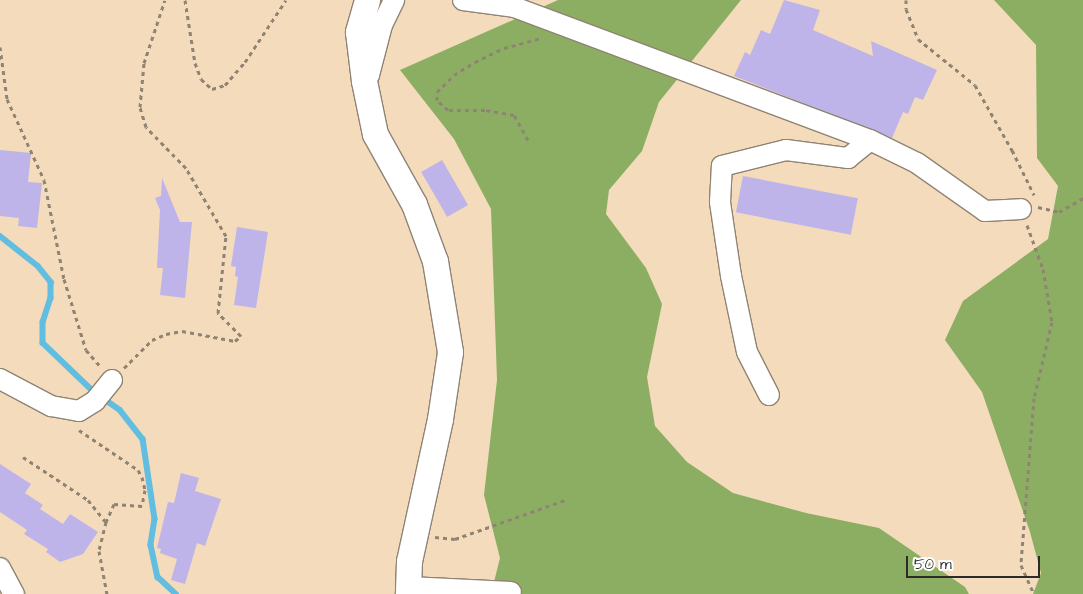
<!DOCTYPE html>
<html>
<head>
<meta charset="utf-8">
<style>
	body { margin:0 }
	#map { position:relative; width:1083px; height:594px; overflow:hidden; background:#f3dbbc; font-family:"Architects Daughter",sans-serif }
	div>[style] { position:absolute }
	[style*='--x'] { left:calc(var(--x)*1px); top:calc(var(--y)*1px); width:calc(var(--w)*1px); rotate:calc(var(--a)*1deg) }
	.forest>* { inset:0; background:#8cae62 }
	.stream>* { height:5.5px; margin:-2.75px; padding:0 2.75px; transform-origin:2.75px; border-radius:2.75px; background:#62bee0 }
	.building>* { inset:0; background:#bfb4e9; transform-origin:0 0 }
	.path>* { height:3px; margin-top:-1.5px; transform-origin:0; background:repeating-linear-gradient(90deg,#8f8374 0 4px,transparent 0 8px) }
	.roads { filter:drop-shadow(1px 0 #8f8374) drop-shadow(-1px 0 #8f8374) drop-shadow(0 1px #8f8374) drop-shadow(0 -1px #8f8374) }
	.minor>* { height:20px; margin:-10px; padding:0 10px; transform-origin:10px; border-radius:10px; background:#fff }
	.tertiary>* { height:25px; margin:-12.5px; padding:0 12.5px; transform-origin:12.5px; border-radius:12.5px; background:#fff }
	span { translate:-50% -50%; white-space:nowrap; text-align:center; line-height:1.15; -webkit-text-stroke:4.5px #fff; paint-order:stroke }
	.scale { position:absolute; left:906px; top:556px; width:134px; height:22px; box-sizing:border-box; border:2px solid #2b2b2b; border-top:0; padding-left:6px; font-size:15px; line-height:18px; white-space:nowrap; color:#2b2b2b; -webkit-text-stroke:4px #fff; paint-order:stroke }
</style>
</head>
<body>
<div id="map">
	<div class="forest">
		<div style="clip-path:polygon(558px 0,741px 0,659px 102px,642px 151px,609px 190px,606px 214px,646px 268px,662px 304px,647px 377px,655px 426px,687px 462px,733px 493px,806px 513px,879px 528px,965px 587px,969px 594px,491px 594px,500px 558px,484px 495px,497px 380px,491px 209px,454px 139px,400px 70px)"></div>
		<div style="clip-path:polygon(994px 0,1083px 0,1083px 594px,1033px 594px,1041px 573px,1030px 532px,982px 392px,945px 340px,963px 301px,1048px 239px,1058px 186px,1037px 158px,1036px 45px)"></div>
	</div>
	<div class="stream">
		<div style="--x:0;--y:236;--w:48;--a:38.3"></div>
		<div style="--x:38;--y:266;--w:21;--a:51"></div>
		<div style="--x:51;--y:282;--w:16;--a:90"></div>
		<div style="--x:51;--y:298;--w:25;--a:108"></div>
		<div style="--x:43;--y:322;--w:21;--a:90"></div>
		<div style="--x:43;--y:343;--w:69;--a:43.8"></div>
		<div style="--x:93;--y:391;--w:33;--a:35"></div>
		<div style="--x:120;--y:410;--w:37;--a:52"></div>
		<div style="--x:143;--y:439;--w:81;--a:81.5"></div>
		<div style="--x:155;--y:519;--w:26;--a:99"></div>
		<div style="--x:151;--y:545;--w:33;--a:78"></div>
		<div style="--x:158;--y:577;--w:25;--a:43"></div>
	</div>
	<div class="building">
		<div style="clip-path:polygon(784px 0,820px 10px,813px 30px,873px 56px,871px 41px,937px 70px,923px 100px,915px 97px,908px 114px,903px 112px,892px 138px,734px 76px,745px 52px,750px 55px,761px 30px,770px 34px)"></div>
		<div style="clip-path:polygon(0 150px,31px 153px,28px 182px,42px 183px,37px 228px,18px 226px,19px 218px,0 216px)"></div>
		<div style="left:442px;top:160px;width:52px;height:24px;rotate:60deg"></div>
		<div style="left:743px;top:176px;width:117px;height:37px;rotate:11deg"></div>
		<div style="clip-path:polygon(162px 178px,180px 222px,192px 222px,185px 298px,160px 295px,163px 268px,157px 268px,160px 210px,155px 198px,161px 196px)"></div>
		<div style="clip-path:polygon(237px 227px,268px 232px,256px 308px,234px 305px,238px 277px,235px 276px,236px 267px,231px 266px)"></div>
		<div style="clip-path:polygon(0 464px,31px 484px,25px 493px,43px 505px,40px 509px,63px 524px,70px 514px,98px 532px,83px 554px,60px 562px,46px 552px,48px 549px,24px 534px,27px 530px,0 512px)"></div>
		<div style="clip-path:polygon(181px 473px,199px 478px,195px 491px,221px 499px,205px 546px,197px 543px,185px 584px,171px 580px,177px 559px,160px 553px,161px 549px,157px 548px,168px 502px,174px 503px)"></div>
	</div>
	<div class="path">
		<div style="--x:185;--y:0;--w:64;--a:81"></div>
		<div style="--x:195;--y:63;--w:17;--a:69"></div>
		<div style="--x:201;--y:79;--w:15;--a:42"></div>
		<div style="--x:212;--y:89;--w:14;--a:-17"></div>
		<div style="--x:225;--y:85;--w:30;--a:-49"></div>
		<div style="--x:245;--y:62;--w:74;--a:-56.5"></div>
		<div style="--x:906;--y:0;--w:9;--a:90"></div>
		<div style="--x:906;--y:9;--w:32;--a:68"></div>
		<div style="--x:918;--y:39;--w:73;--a:38.9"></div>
		<div style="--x:975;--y:85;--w:75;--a:60.4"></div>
		<div style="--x:1012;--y:150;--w:50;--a:63.9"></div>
		<div style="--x:0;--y:47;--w:52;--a:82.3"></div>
		<div style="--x:7;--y:99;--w:89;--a:65.4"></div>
		<div style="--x:44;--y:180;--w:101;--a:78.6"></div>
		<div style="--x:64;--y:279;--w:74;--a:72.8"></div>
		<div style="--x:86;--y:350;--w:23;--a:49"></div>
		<div style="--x:528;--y:140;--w:29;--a:-119"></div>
		<div style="--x:514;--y:115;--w:29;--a:-170"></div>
		<div style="--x:485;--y:110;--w:37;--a:180"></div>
		<div style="--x:448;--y:110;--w:15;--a:-138"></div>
		<div style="--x:437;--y:100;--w:8;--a:-90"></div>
		<div style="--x:437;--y:92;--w:24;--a:-45"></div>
		<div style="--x:454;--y:75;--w:25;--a:-32"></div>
		<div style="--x:475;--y:62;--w:32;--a:-26"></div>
		<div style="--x:504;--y:48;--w:38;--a:-15"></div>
		<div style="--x:1038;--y:207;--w:22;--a:13"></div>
		<div style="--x:1059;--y:212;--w:28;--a:-30"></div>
		<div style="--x:1027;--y:225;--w:47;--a:70"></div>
		<div style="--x:1043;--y:269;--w:54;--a:80.4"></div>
		<div style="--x:1052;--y:322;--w:78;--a:103.3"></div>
		<div style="--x:1034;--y:398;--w:168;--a:94.5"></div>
		<div style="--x:1021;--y:565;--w:32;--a:66"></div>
		<div style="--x:124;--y:368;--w:40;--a:-45"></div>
		<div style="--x:152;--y:340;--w:15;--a:-23"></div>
		<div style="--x:166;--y:334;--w:16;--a:-11"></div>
		<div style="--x:182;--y:331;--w:54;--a:10.7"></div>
		<div style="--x:235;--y:341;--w:8;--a:-40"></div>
		<div style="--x:241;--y:336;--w:33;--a:-135"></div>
		<div style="--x:218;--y:313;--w:77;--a:-84.1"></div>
		<div style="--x:226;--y:236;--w:79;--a:-120.5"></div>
		<div style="--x:186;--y:168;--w:57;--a:-134.3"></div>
		<div style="--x:146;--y:127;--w:21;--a:-107"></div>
		<div style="--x:140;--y:107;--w:44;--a:-84.8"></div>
		<div style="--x:144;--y:63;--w:66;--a:-71.6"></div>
		<div style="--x:79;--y:430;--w:71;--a:34.1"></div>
		<div style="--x:138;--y:470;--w:8;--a:60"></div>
		<div style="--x:142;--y:477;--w:13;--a:77"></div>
		<div style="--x:145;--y:490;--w:16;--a:101"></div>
		<div style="--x:142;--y:506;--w:28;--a:-176"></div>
		<div style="--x:114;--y:504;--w:20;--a:114"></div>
		<div style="--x:23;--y:457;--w:78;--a:33.5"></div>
		<div style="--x:88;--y:500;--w:28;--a:51"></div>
		<div style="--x:106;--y:522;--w:30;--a:104"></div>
		<div style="--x:99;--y:551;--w:44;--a:79.5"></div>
		<div style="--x:435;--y:537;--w:20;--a:6"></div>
		<div style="--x:455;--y:539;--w:117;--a:-19.5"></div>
	</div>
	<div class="roads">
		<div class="minor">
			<div style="--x:463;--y:0;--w:51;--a:7.8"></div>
			<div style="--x:514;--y:7;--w:380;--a:20.5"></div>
			<div style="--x:870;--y:140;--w:52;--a:26.1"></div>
			<div style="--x:917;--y:163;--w:83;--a:35.2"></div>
			<div style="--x:985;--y:211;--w:36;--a:-3"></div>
			<div style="--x:364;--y:81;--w:8;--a:-50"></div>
			<div style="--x:369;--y:75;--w:52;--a:-75.4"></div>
			<div style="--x:382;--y:25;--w:28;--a:-64"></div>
			<div style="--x:0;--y:379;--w:58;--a:27.9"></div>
			<div style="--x:51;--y:406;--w:28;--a:10"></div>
			<div style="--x:79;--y:411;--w:19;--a:-32"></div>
			<div style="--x:95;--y:401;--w:27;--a:-51"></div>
			<div style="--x:769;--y:395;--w:48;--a:-117.1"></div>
			<div style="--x:747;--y:352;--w:78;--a:-101.9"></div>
			<div style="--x:731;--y:276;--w:75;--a:-98.5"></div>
			<div style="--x:720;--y:202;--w:36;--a:-87"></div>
			<div style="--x:722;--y:166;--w:66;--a:-14"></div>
			<div style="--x:786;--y:150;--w:63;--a:7.4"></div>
			<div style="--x:848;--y:158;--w:28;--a:-39"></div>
			<div style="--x:0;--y:568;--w:30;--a:62"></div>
			<div style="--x:409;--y:587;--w:102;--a:2.8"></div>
		</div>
		<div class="tertiary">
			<div style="--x:367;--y:0;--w:33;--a:106"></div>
			<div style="--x:358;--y:32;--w:49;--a:83"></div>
			<div style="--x:364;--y:81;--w:54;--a:78.3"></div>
			<div style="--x:375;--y:134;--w:80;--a:60.9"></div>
			<div style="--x:414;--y:204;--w:61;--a:69.8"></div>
			<div style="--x:435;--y:261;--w:92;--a:80.6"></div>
			<div style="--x:450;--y:352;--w:68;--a:98.5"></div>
			<div style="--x:440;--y:419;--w:145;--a:102.3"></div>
			<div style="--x:409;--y:561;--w:33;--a:92"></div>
		</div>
	</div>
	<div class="scale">50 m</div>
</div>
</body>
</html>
